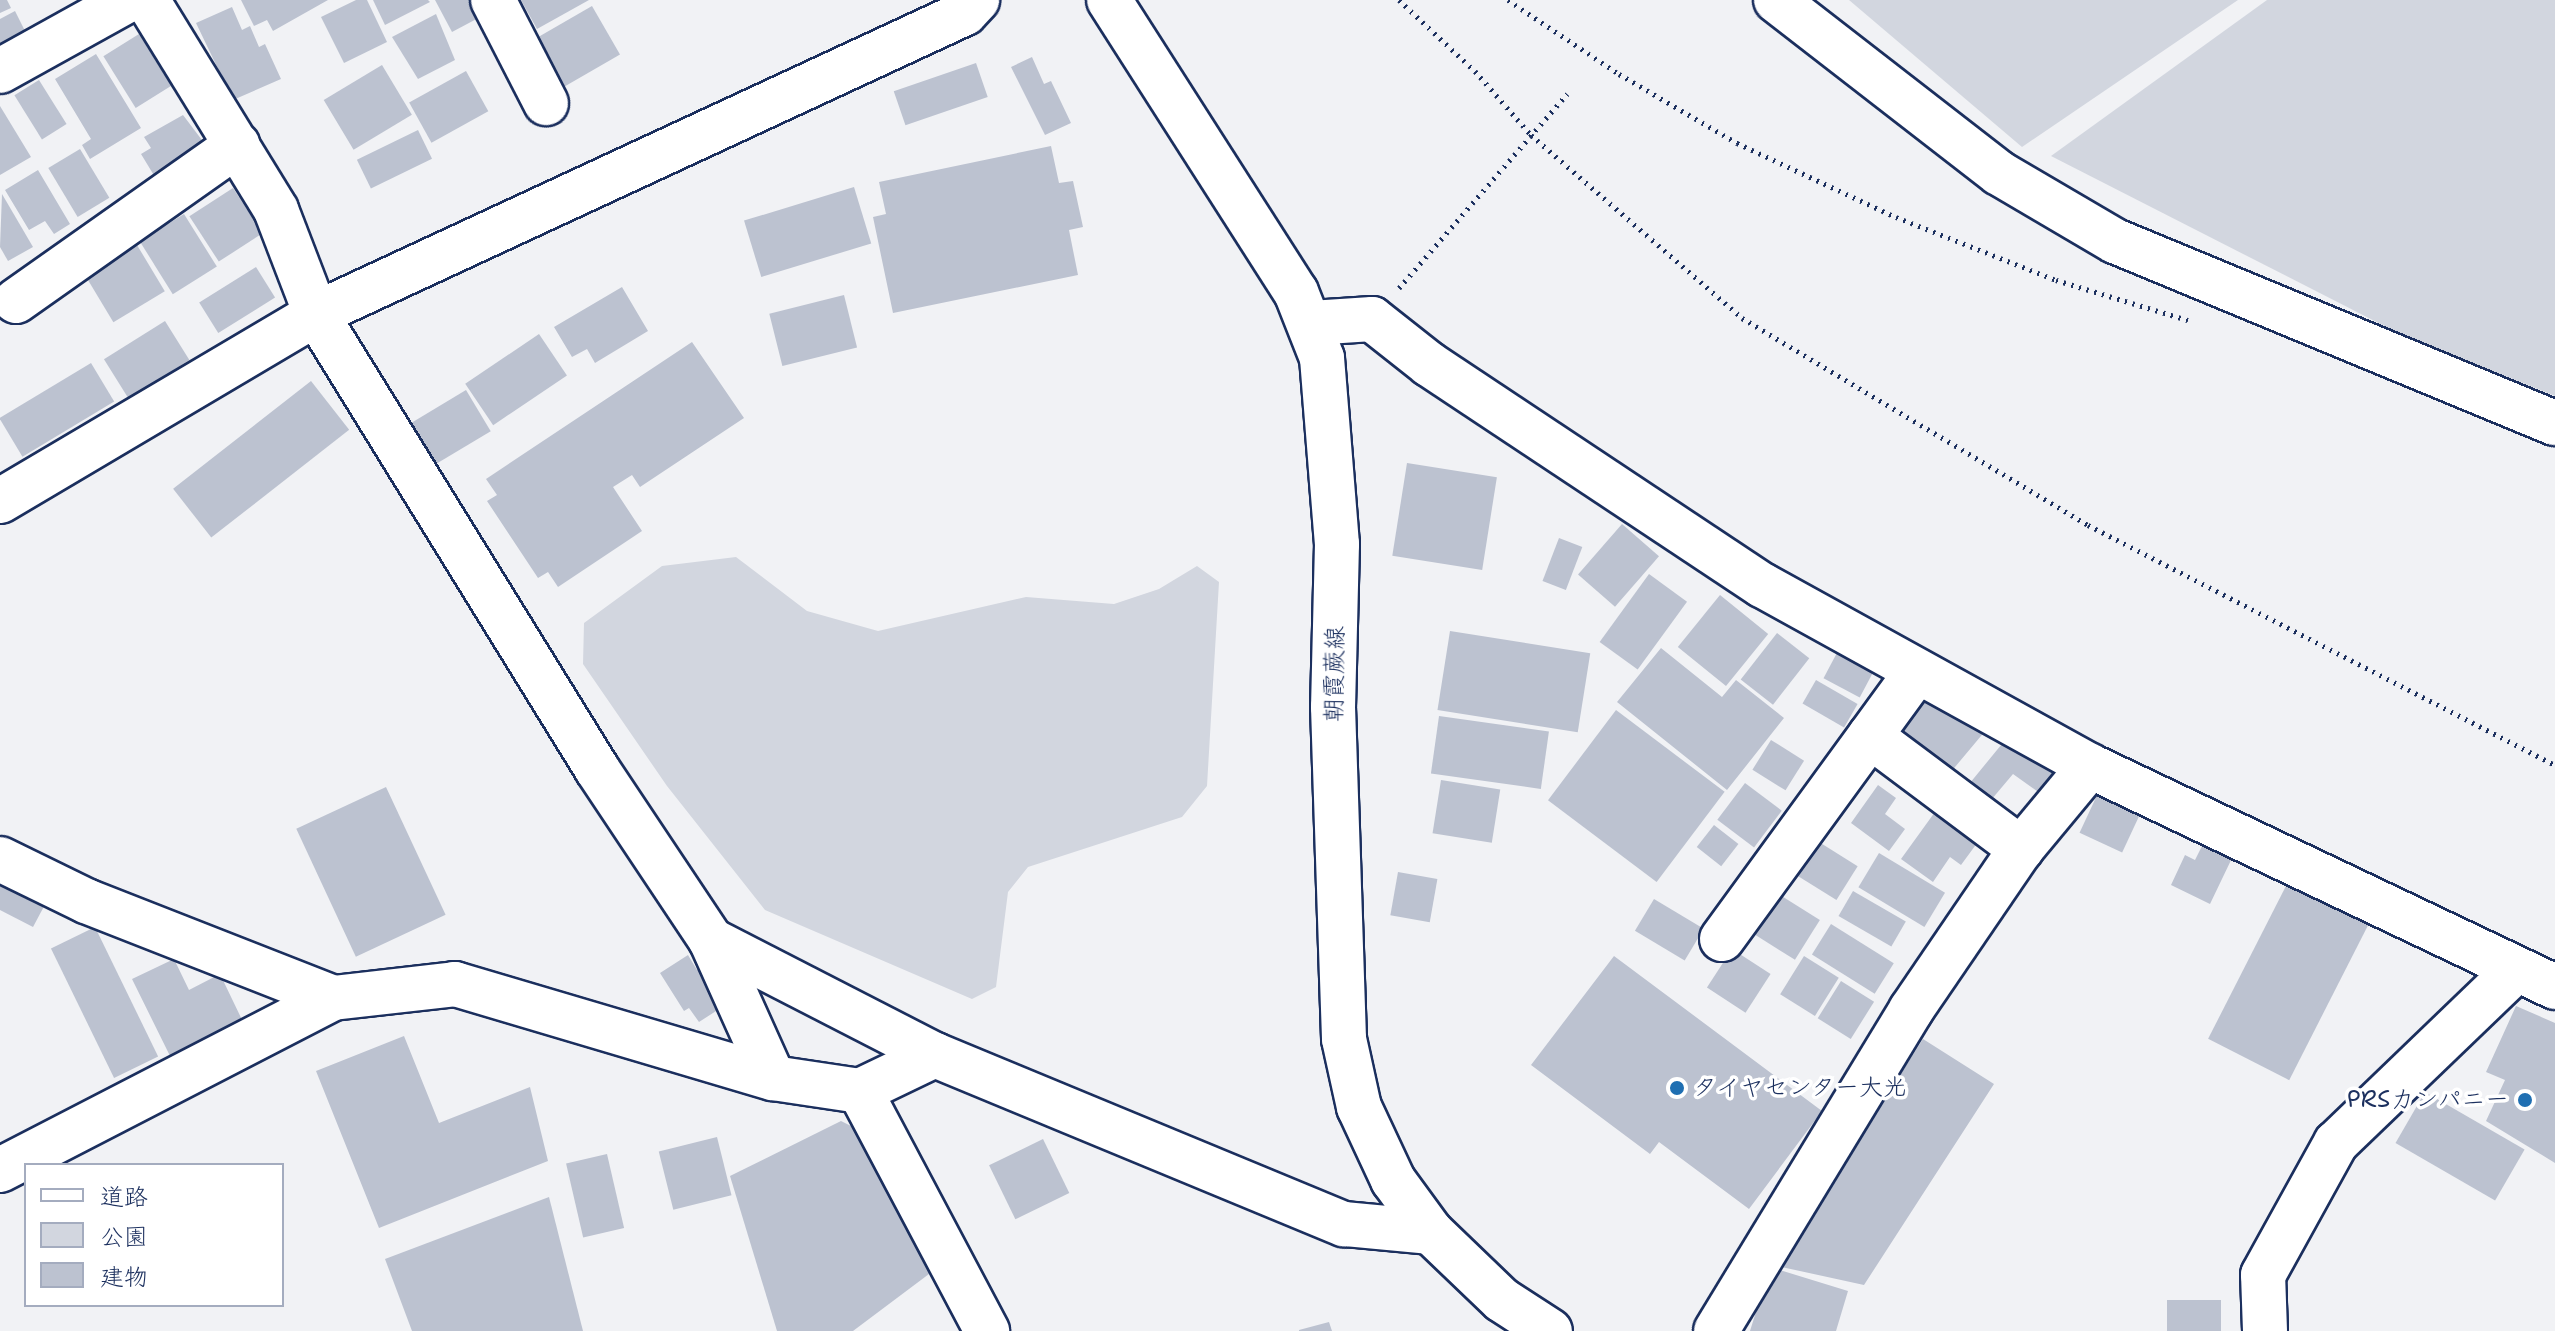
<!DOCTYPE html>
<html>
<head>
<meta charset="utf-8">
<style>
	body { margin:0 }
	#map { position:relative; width:2555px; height:1331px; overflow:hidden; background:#f1f2f5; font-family:"Shantell Sans","Klee One",sans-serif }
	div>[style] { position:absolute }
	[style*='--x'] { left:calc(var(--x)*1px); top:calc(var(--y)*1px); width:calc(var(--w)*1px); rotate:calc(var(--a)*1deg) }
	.green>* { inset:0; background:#d2d6df }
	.building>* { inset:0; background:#bcc2d0; transform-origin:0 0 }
	.path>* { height:5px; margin-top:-2.5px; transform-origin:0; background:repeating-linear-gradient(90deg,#1b2f5e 0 2px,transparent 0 8px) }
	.roads { filter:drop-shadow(2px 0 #1b2f5e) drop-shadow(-2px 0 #1b2f5e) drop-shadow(0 2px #1b2f5e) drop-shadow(0 -2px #1b2f5e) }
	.minor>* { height:44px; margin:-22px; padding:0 22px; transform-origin:22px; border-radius:22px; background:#fff }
	.tertiary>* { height:44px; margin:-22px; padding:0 22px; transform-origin:22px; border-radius:22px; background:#fff }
	.primary>* { height:44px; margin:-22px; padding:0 22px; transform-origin:22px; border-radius:22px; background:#fff }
	.dots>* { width:22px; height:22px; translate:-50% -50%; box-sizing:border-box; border:4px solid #fff; border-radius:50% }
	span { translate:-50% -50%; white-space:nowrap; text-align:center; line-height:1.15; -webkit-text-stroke:7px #fff; paint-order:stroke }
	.street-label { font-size:24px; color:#1b2f5e }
	.poi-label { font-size:24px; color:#1b2f5e }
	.left { translate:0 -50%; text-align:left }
	.right { translate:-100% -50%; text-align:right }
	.legend { position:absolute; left:24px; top:1163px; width:260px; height:144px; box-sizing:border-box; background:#fff; border:2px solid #a4acbf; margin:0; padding:10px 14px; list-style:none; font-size:24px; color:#1b2f5e }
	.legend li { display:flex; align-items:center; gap:16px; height:40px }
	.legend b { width:40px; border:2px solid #a4acbf }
</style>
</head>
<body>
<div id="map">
	<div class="green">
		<div style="clip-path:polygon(1849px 0,2238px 0,2022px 147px)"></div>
		<div style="clip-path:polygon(2267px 0,2555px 0,2555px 396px,2402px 335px,2051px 156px)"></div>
		<div style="clip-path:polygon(736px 557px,807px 611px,878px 631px,1026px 597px,1114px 604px,1159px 589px,1197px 566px,1219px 582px,1207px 786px,1182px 817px,1028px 867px,1008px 892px,996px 987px,972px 999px,765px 910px,667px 786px,583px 664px,584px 623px,662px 566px)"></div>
	</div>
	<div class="building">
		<div style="clip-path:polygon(0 0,7px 0,11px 8px,0 13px)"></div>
		<div style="clip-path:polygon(241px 0,328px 0,273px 31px,267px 20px,254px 26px)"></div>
		<div style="clip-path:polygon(356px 0,367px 0,387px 42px,344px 63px,321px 17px)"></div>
		<div style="clip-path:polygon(373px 0,428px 0,430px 2px,385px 25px)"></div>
		<div style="clip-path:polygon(435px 0,476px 0,484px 15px,452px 32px)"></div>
		<div style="clip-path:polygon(521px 0,589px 0,537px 29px)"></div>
		<div style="left:592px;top:6px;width:56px;height:67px;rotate:60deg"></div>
		<div style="clip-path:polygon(232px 7px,242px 30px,250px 26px,259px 47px,265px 44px,281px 79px,233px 100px,196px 23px)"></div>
		<div style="clip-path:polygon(15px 11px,27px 35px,0 49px,0 19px)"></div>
		<div style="clip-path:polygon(436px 14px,455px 60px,418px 79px,392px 37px)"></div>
		<div style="left:139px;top:34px;width:61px;height:42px;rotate:58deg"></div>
		<div style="clip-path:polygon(96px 54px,141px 128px,90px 159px,82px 145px,91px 139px,55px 79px)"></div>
		<div style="clip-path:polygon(1032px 57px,1044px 84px,1051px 81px,1071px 123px,1045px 135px,1011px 67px)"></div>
		<div style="left:976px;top:63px;width:36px;height:87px;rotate:71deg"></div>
		<div style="left:382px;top:65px;width:58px;height:68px;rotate:59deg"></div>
		<div style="left:466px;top:71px;width:46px;height:65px;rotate:61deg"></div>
		<div style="left:39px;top:80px;width:52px;height:29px;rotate:58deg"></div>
		<div style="clip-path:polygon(0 106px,31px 157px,0 175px)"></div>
		<div style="clip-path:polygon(183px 115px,214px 156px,158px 182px,141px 154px,151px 148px,144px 137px)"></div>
		<div style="left:418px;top:130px;width:32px;height:68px;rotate:64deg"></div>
		<div style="clip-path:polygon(1051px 146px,1059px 183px,1073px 181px,1083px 227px,1069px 230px,1078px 275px,893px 313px,873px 217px,886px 214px,879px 182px)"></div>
		<div style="left:80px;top:149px;width:57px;height:37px;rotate:59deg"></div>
		<div style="clip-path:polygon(38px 170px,70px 224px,54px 234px,45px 221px,29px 230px,5px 190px)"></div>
		<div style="left:854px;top:187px;width:59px;height:115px;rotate:73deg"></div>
		<div style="left:233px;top:188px;width:54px;height:52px;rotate:57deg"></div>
		<div style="clip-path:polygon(2px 194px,33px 247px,8px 261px,0 247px)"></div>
		<div style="left:184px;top:214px;width:62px;height:52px;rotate:58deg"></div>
		<div style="left:137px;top:245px;width:54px;height:60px;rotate:59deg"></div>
		<div style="left:256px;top:267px;width:36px;height:67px;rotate:58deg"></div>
		<div style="clip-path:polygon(622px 287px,648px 331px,595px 363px,587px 349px,572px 357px,554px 327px)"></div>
		<div style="left:844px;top:295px;width:54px;height:77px;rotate:76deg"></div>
		<div style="left:165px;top:321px;width:46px;height:72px;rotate:58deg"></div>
		<div style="left:539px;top:334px;width:50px;height:89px;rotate:56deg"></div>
		<div style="clip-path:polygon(692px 342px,744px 418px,640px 487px,632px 475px,613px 487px,642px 531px,558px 587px,548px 572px,538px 578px,487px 501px,497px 495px,486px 479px)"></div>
		<div style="left:91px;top:363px;width:45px;height:107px;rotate:59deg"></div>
		<div style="left:311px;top:381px;width:62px;height:175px;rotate:52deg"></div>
		<div style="left:466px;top:390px;width:48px;height:80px;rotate:59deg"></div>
		<div style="left:1407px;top:463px;width:91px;height:94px;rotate:9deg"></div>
		<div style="left:1622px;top:524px;width:49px;height:67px;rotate:41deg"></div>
		<div style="left:1559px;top:538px;width:25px;height:46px;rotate:21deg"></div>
		<div style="left:1649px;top:574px;width:47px;height:84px;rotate:36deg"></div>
		<div style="left:1720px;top:595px;width:62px;height:67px;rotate:39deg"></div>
		<div style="left:1450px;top:631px;width:142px;height:80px;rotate:9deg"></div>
		<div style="left:1777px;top:633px;width:41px;height:59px;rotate:38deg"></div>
		<div style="clip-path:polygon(1661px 648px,1722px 697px,1736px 680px,1784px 718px,1727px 790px,1617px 702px)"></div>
		<div style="left:1839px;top:649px;width:41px;height:33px;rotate:28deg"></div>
		<div style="left:1816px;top:680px;width:48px;height:27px;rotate:30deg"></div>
		<div style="clip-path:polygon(1924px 694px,1945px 712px,1950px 707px,1986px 730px,1950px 773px,1895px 728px)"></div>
		<div style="left:1616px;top:710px;width:136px;height:113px;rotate:37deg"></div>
		<div style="left:1439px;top:716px;width:111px;height:58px;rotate:8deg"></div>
		<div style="clip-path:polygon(2006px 739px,2068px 771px,2048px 799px,2013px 774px,1986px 806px,1965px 789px)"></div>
		<div style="left:1771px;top:740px;width:39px;height:35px;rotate:32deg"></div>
		<div style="left:1441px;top:780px;width:60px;height:54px;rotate:9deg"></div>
		<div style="left:1745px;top:783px;width:46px;height:46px;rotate:37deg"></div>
		<div style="clip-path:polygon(1878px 785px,1896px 798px,1885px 814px,1905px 829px,1889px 851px,1851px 823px)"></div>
		<div style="left:386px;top:787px;width:141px;height:99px;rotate:65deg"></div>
		<div style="left:2099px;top:791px;width:47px;height:46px;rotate:25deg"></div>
		<div style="clip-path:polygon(1940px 805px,1983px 835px,1961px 865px,1950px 857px,1933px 882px,1901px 859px)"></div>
		<div style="left:1714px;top:825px;width:31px;height:28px;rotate:38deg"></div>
		<div style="left:1811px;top:837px;width:55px;height:40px;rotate:32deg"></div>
		<div style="clip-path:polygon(2204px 842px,2233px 856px,2210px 904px,2171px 885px,2185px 855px,2195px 860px)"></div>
		<div style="left:1879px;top:853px;width:77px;height:40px;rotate:31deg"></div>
		<div style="clip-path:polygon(0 871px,49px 897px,33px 927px,0 910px)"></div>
		<div style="left:1398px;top:872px;width:40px;height:44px;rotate:10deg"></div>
		<div style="left:2288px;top:882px;width:91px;height:176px;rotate:27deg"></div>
		<div style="left:1853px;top:891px;width:61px;height:29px;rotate:30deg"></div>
		<div style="left:1780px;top:895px;width:47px;height:47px;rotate:32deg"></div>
		<div style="left:1654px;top:899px;width:58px;height:37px;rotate:31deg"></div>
		<div style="left:1831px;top:924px;width:74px;height:36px;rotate:32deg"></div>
		<div style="left:95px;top:927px;width:144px;height:49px;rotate:64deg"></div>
		<div style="left:1732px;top:949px;width:46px;height:46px;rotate:33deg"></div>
		<div style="clip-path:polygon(688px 955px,697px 970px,703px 966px,727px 1004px,699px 1022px,689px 1008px,684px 1011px,660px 973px)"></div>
		<div style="clip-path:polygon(1614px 956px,1822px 1111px,1749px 1209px,1659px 1142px,1650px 1154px,1531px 1065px)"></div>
		<div style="left:1804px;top:956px;width:41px;height:45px;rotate:32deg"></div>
		<div style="clip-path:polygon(174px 959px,189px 990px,220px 974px,245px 1026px,172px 1060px,132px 979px)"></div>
		<div style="left:1841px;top:981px;width:39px;height:44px;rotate:32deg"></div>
		<div style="clip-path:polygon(2516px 1006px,2555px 1023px,2555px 1163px,2486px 1121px,2505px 1080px,2486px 1072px)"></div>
		<div style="clip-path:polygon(404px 1036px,439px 1123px,530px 1087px,548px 1161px,379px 1228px,316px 1071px)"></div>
		<div style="clip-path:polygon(1923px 1039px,1994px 1084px,1864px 1285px,1777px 1266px,1855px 1128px,1863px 1133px)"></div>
		<div style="left:2425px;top:1092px;width:115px;height:59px;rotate:30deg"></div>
		<div style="clip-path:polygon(841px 1121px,857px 1129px,937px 1268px,853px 1331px,777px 1331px,730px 1176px)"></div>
		<div style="left:717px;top:1137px;width:60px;height:60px;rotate:76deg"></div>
		<div style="left:1043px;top:1139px;width:60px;height:60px;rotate:64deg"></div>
		<div style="left:607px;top:1154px;width:76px;height:42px;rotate:77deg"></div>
		<div style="clip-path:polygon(549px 1197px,583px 1331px,412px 1331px,385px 1259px)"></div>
		<div style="clip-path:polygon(1770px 1267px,1848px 1291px,1836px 1331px,1750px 1331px)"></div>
		<div style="left:2167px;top:1300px;width:54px;height:31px"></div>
		<div style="clip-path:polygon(1329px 1322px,1332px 1331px,1299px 1331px,1299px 1330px)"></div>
	</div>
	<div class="path">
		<div style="--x:1399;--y:0;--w:104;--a:43.1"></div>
		<div style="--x:1475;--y:71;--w:85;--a:48.8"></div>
		<div style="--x:1531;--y:135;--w:279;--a:40.9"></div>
		<div style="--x:1742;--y:318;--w:403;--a:30.9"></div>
		<div style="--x:2088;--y:525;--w:525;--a:27.2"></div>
		<div style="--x:1508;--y:0;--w:133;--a:33.7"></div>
		<div style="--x:1619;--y:74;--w:137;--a:30.3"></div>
		<div style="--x:1737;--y:143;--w:175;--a:25"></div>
		<div style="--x:1896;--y:217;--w:172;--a:21.5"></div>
		<div style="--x:2056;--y:280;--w:138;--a:16.9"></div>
		<div style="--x:1399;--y:288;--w:257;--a:-49.1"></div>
	</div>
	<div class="roads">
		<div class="minor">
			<div style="--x:493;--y:0;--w:116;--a:62.8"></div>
			<div style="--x:1776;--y:0;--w:282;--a:37.8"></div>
			<div style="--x:1999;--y:173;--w:134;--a:30.4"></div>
			<div style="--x:2115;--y:241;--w:476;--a:22.5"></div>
			<div style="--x:0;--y:71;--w:146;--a:-29"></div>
			<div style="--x:16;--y:301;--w:271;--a:-35.2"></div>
			<div style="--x:1311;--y:323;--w:61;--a:-3.8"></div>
			<div style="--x:1372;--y:319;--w:73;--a:38.3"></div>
			<div style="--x:1429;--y:364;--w:400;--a:33.6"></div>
			<div style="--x:1762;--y:585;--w:375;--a:28.9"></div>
			<div style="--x:2090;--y:766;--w:515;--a:25.42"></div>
			<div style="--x:0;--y:501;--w:367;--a:-30.6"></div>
			<div style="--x:316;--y:314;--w:715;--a:-24.88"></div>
			<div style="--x:965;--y:13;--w:18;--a:-47"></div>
			<div style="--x:1870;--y:736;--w:189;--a:36.8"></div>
			<div style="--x:0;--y:859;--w:96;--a:26"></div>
			<div style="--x:86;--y:901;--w:265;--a:21.4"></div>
			<div style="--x:1722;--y:939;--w:331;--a:-53.9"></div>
			<div style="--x:935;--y:1055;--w:83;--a:154.4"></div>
			<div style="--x:860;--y:1091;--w:272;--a:62.1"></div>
			<div style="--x:773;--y:1078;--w:88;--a:8.5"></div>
			<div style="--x:0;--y:1170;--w:375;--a:-27.3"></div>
			<div style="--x:333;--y:998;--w:123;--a:-6.5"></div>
			<div style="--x:455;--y:984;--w:332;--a:16.5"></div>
			<div style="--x:773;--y:1078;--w:151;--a:-114.2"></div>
			<div style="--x:1716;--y:1331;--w:376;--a:-58.7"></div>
			<div style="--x:1911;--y:1010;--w:195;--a:-55.7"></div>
			<div style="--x:2021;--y:849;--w:108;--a:-50.3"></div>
			<div style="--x:2265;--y:1331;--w:56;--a:-92"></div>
			<div style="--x:2263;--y:1275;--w:151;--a:-61.1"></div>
			<div style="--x:2336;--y:1143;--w:248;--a:-43.9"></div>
		</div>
		<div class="tertiary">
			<div style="--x:147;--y:0;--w:246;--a:58.4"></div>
			<div style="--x:276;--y:210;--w:111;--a:69"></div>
			<div style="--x:316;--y:314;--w:535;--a:58.3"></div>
			<div style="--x:597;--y:769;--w:206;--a:56.3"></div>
			<div style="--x:711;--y:940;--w:252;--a:27.2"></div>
			<div style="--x:935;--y:1055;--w:443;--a:22.5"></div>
			<div style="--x:1344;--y:1224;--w:87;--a:5.3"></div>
		</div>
		<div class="primary">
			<div style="--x:1109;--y:0;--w:347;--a:57.4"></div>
			<div style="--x:1296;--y:292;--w:71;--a:68.5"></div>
			<div style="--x:1322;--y:358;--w:187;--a:85.4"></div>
			<div style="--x:1337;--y:544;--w:163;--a:91.4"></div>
			<div style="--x:1333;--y:707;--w:332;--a:88.1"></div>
			<div style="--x:1344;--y:1039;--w:70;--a:77.6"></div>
			<div style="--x:1359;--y:1107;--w:81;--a:65"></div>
			<div style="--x:1393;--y:1180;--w:64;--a:53.8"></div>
			<div style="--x:1431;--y:1232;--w:98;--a:43.8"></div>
			<div style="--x:1502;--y:1300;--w:57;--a:32.9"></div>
		</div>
	</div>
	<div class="dots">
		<div style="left:1677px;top:1088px;background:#1f6fb2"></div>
		<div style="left:2525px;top:1100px;background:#1f6fb2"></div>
	</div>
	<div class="street-label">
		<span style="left:1335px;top:674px;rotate:-89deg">朝霞蕨線</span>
	</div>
	<div class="poi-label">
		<span class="left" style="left:1693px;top:1088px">タイヤセンター大光</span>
		<span class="right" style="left:2509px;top:1100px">PRSカンパニー</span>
	</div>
	<ul class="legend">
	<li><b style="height:10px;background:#fff"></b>道路</li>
	<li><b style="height:22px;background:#d2d6df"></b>公園</li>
	<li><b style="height:22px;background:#bcc2d0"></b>建物</li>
	</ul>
</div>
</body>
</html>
